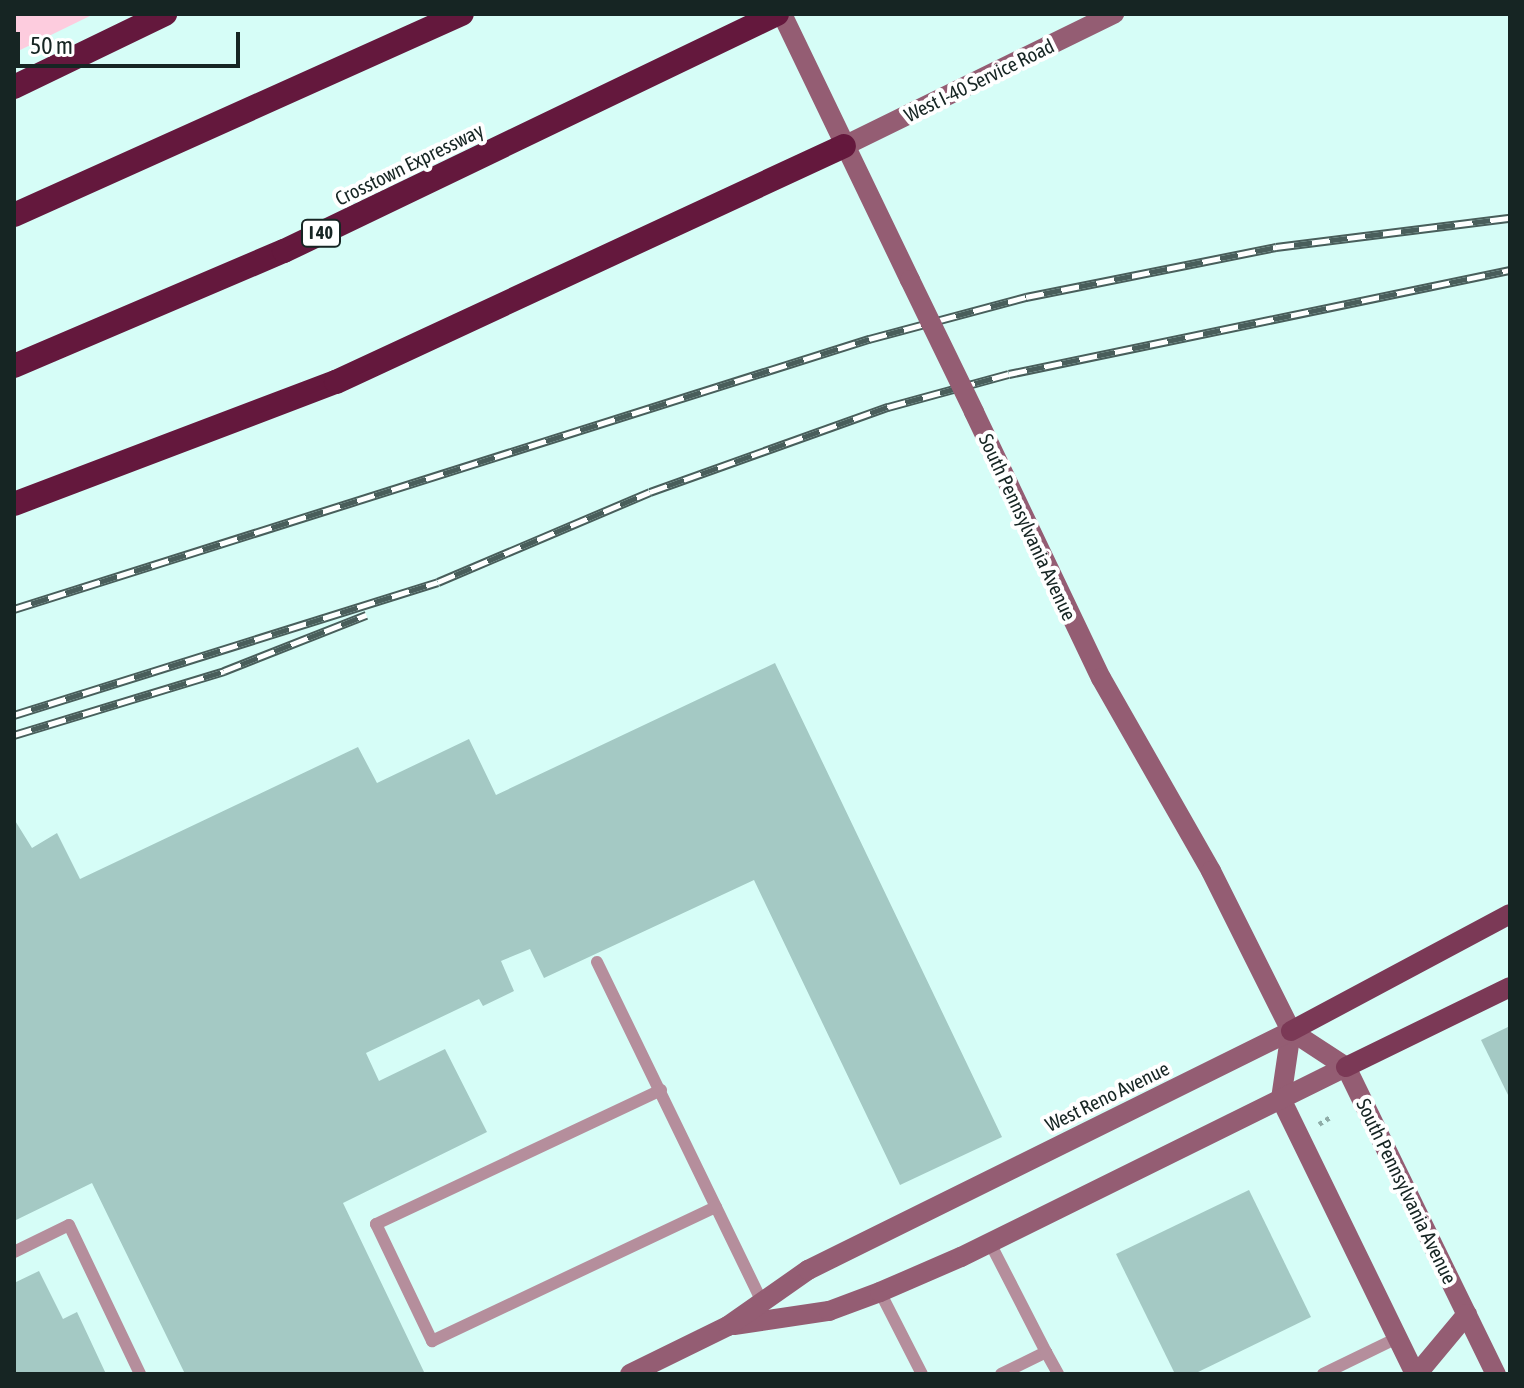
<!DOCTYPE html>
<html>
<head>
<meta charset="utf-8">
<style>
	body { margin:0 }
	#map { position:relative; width:1524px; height:1388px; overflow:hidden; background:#d6fdf7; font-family:"Asap Condensed",sans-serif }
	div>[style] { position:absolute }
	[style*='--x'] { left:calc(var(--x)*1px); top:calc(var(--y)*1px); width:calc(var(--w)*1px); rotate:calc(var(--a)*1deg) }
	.green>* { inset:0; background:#fdccde }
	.building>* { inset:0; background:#a4c9c4 }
	.path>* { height:5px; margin-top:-2.5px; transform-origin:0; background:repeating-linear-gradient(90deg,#8fada8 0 4px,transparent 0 8px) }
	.service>* { height:12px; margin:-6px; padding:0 6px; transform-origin:6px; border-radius:6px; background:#b58e9c }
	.secondary>* { height:20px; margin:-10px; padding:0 10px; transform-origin:10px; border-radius:10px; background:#945d73 }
	.primary>* { height:20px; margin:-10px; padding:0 10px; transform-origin:10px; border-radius:10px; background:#7b3956 }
	.motorway>* { height:24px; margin:-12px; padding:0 12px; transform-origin:12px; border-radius:12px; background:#64183d }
	.rail>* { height:9px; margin-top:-4.5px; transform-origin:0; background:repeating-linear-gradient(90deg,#fff 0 18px,#495e5b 0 36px); box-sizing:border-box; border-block:2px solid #495e5b }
	.secondary-bridge>* { height:20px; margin:-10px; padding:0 10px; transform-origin:10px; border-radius:10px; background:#945d73 }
	span { translate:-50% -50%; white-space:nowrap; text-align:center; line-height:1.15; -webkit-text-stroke:8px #fff; paint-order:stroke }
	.shield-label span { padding:2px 6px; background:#fff; border:2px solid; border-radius:6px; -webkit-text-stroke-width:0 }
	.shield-label { font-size:18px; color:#162523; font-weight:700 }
	.street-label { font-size:20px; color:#162523 }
	.frame { position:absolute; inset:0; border:16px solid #162523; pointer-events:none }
	.scale { position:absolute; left:16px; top:32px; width:224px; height:36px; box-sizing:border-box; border:4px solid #162523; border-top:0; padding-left:10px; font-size:24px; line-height:28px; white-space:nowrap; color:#162523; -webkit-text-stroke:6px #fff; paint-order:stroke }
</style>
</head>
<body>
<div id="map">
	<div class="green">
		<div style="clip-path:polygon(14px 14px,94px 14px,14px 53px)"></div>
	</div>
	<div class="building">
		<div style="clip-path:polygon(775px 663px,1002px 1137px,900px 1185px,754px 880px,544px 978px,530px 949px,501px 961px,514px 991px,483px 1006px,479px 999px,366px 1053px,379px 1081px,445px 1049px,487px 1132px,343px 1203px,425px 1374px,185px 1374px,92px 1183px,14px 1221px,14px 819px,32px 848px,57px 833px,80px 879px,358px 747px,377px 783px,469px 739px,496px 795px)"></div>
		<div style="clip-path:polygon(1510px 1026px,1510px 1099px,1481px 1040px)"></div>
		<div style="clip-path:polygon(1249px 1190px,1311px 1317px,1194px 1374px,1175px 1374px,1116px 1254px)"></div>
		<div style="clip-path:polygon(39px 1271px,63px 1319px,77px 1312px,106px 1374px,14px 1374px,14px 1283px)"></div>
	</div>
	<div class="path">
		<div style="--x:1319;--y:1124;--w:15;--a:-32"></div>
	</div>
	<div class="service">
		<div style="--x:597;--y:962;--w:378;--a:64.1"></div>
		<div style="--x:661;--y:1090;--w:315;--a:154.8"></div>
		<div style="--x:376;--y:1224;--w:130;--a:64.4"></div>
		<div style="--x:432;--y:1341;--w:314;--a:-25.3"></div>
		<div style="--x:990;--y:1243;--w:123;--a:62.8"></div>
		<div style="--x:1046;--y:1352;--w:50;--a:153.9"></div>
		<div style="--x:14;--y:1252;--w:61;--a:-26.1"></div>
		<div style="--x:69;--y:1225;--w:165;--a:64.5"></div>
		<div style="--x:880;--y:1292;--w:92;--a:62.9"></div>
		<div style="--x:1046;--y:1352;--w:25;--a:61"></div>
		<div style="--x:1323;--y:1374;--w:82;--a:-25.9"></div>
	</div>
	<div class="secondary">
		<div style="--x:782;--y:14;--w:295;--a:64.3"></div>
		<div style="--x:844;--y:146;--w:301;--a:-26.1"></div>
		<div style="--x:974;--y:412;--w:295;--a:64.5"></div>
		<div style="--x:1101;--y:678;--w:222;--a:60.3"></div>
		<div style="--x:1211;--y:871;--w:179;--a:63.4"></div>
		<div style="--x:1291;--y:1031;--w:66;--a:33.2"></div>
		<div style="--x:1346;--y:1067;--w:342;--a:64"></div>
		<div style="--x:1291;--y:1031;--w:69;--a:98.4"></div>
		<div style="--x:1281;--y:1099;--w:306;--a:64"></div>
		<div style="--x:734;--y:1325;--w:96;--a:-8.4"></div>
		<div style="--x:829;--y:1311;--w:54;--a:-20.4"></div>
		<div style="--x:880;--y:1292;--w:88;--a:-23.4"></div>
		<div style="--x:961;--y:1257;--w:429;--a:-26.3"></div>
		<div style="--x:630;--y:1374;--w:109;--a:-26.1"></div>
		<div style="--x:728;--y:1326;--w:98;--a:-35"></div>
		<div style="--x:808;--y:1270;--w:539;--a:-26.33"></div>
		<div style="--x:1417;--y:1374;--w:78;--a:-50.2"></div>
	</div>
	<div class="primary">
		<div style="--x:1291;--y:1031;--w:248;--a:-28.1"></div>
		<div style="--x:1346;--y:1067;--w:182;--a:-26"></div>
	</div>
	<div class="motorway">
		<div style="--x:14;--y:87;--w:168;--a:-25.8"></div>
		<div style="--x:14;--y:215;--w:491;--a:-24.2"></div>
		<div style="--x:14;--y:366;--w:293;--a:-23.1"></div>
		<div style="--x:284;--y:251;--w:547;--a:-25.68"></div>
		<div style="--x:14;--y:504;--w:344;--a:-20.8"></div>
		<div style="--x:336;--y:382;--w:560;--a:-24.92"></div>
	</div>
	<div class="rail">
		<div style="--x:14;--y:609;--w:897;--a:-17.53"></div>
		<div style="--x:869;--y:339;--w:163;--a:-15"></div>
		<div style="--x:1026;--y:297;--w:255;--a:-11.3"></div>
		<div style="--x:1276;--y:247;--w:236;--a:-7.1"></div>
		<div style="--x:14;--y:715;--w:444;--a:-17.4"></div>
		<div style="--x:438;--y:582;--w:230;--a:-23"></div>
		<div style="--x:650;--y:492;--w:253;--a:-19.7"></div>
		<div style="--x:888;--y:407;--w:125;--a:-15.3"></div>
		<div style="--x:1009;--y:374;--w:512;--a:-11.73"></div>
		<div style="--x:14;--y:735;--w:220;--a:-16.9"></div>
		<div style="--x:224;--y:671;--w:153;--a:-21.5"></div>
	</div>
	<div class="secondary-bridge">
		<div style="--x:910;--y:280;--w:147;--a:64.1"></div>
	</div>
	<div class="shield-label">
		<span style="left:321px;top:233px">I 40</span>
	</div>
	<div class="street-label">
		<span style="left:979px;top:80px;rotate:-26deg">West I-40 Service Road</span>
		<span style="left:409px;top:164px;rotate:-26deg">Crosstown Expressway</span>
		<span style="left:1028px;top:527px;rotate:65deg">South Pennsylvania Avenue</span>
		<span style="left:1107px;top:1096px;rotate:-26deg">West Reno Avenue</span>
		<span style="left:1407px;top:1191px;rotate:64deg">South Pennsylvania Avenue</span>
	</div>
	<div class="frame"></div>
	<div class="scale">50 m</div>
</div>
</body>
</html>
